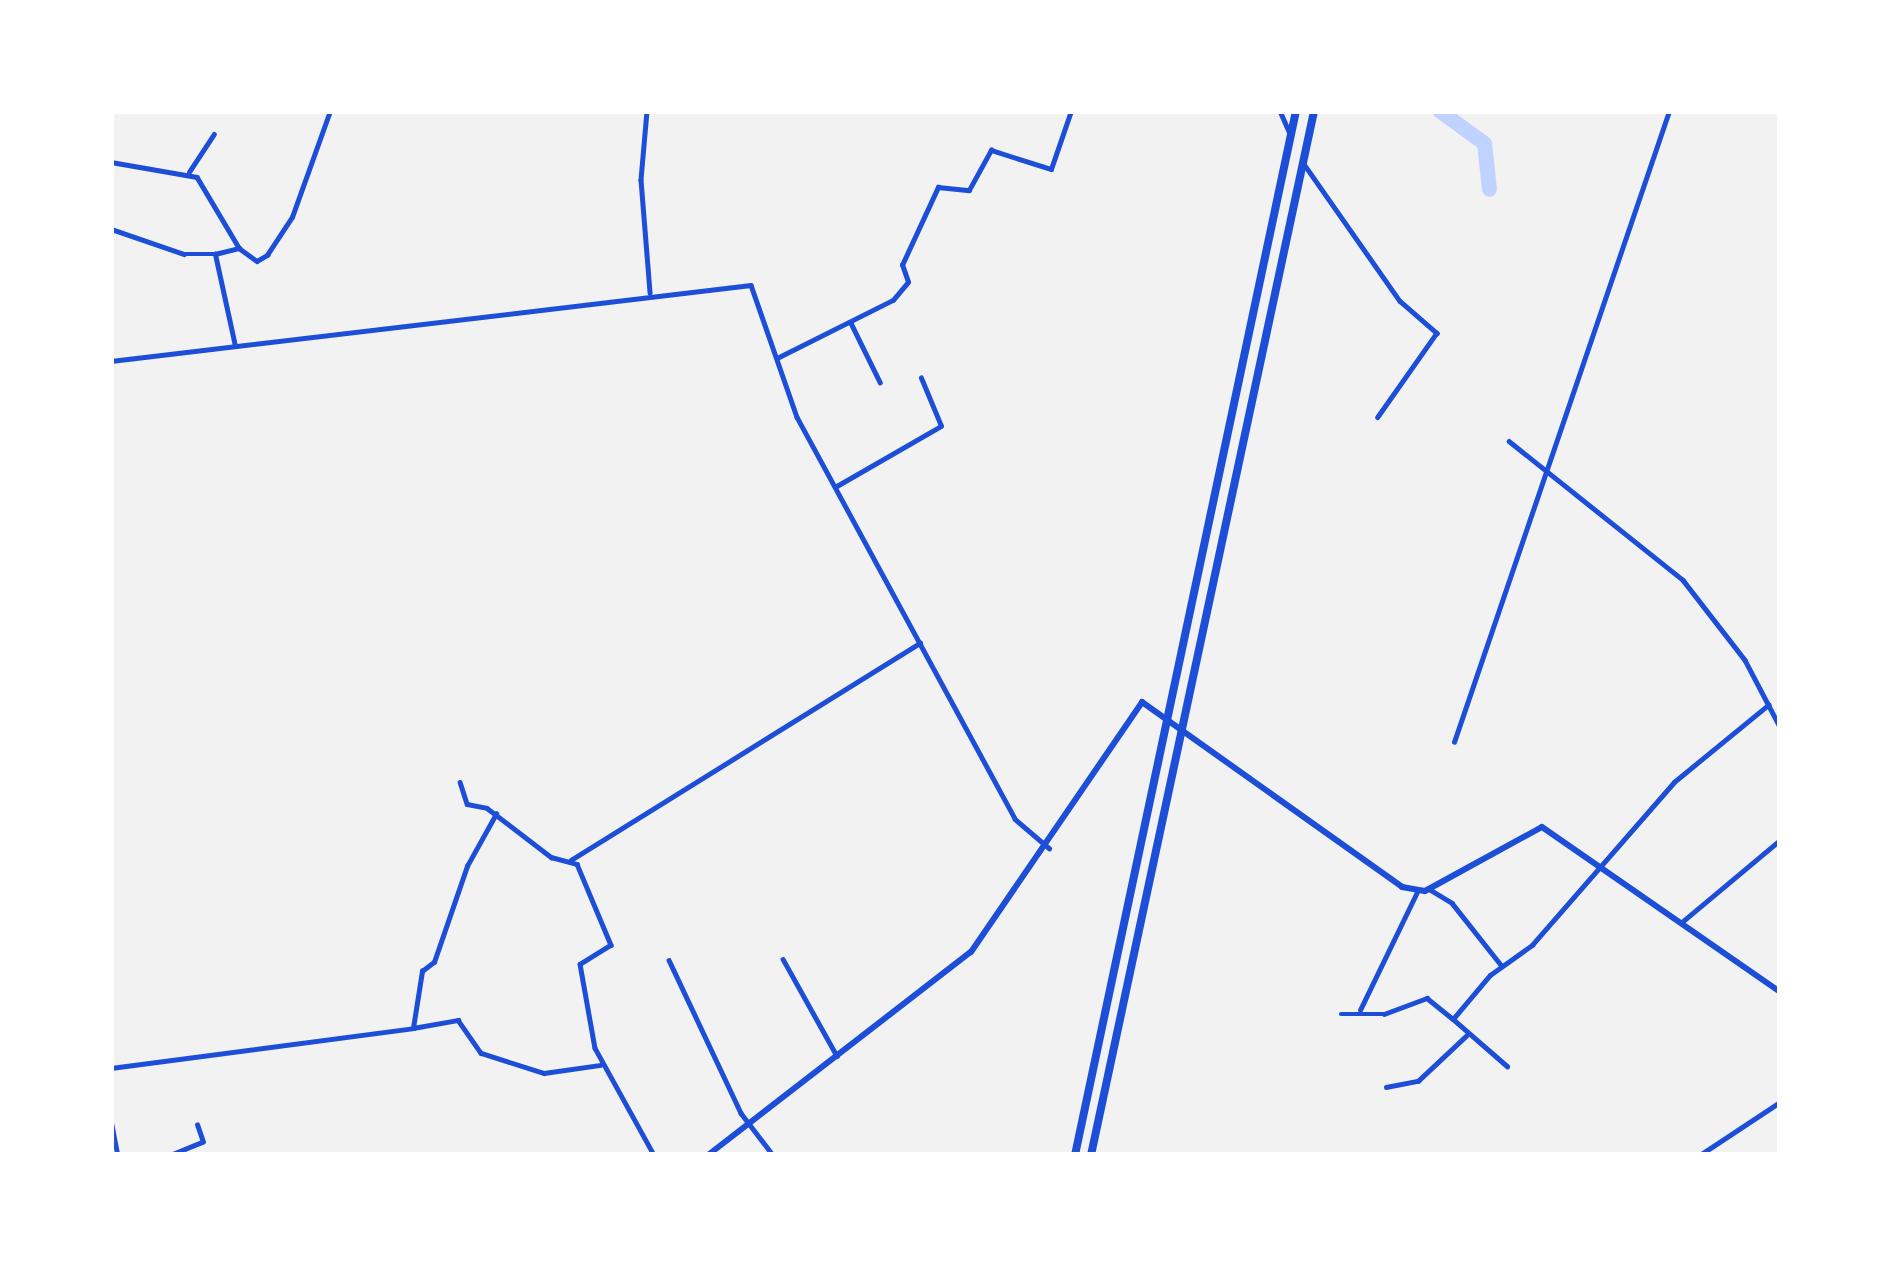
<!DOCTYPE html>
<html>
<head>
<meta charset="utf-8">
<style>
	body { margin:0 }
	#map { position:relative; width:1891px; height:1266px; overflow:hidden; background:#f2f2f2; font-family:"PT Serif",serif }
	div>[style] { position:absolute }
	[style*='--x'] { left:calc(var(--x)*1px); top:calc(var(--y)*1px); width:calc(var(--w)*1px); rotate:calc(var(--a)*1deg) }
	.river>* { height:15px; margin:-7.5px; padding:0 7.5px; transform-origin:7.5px; border-radius:7.5px; background:#bfd3fe }
	.minor>* { height:4.5px; margin:-2.25px; padding:0 2.25px; transform-origin:2.25px; border-radius:2.25px; background:#1d4ed8 }
	.tertiary>* { height:6px; margin:-3px; padding:0 3px; transform-origin:3px; border-radius:3px; background:#1d4ed8 }
	.primary>* { height:8px; margin:-4px; padding:0 4px; transform-origin:4px; border-radius:4px; background:#1d4ed8 }
	span { translate:-50% -50%; white-space:nowrap; text-align:center; line-height:1.15; -webkit-text-stroke:12px #fff; paint-order:stroke }
	.frame { position:absolute; inset:0; border:114px solid #fff; pointer-events:none }
</style>
</head>
<body>
<div id="map">
	<div class="river">
		<div style="--x:1440;--y:111;--w:54;--a:36"></div>
		<div style="--x:1484;--y:143;--w:46;--a:83.8"></div>
	</div>
	<div class="minor">
		<div style="--x:647;--y:111;--w:69;--a:95"></div>
		<div style="--x:641;--y:180;--w:113;--a:85.4"></div>
		<div style="--x:1280;--y:111;--w:24;--a:66"></div>
		<div style="--x:111;--y:162;--w:87;--a:9.9"></div>
		<div style="--x:197;--y:177;--w:80;--a:59.3"></div>
		<div style="--x:1304;--y:164;--w:167;--a:55"></div>
		<div style="--x:1400;--y:301;--w:49;--a:40.9"></div>
		<div style="--x:1437;--y:333;--w:103;--a:125.1"></div>
		<div style="--x:189;--y:172;--w:45;--a:-56.7"></div>
		<div style="--x:111;--y:229;--w:77;--a:18.9"></div>
		<div style="--x:184;--y:254;--w:31;--a:0"></div>
		<div style="--x:851;--y:323;--w:66;--a:63.8"></div>
		<div style="--x:235;--y:346;--w:94;--a:-102.3"></div>
		<div style="--x:215;--y:254;--w:25;--a:-14"></div>
		<div style="--x:239;--y:248;--w:22;--a:36"></div>
		<div style="--x:257;--y:261;--w:12;--a:-31"></div>
		<div style="--x:267;--y:255;--w:45;--a:-56.7"></div>
		<div style="--x:292;--y:217;--w:113;--a:-70.3"></div>
		<div style="--x:779;--y:357;--w:127;--a:-26.6"></div>
		<div style="--x:893;--y:300;--w:23;--a:-50"></div>
		<div style="--x:908;--y:282;--w:18;--a:-109"></div>
		<div style="--x:902;--y:265;--w:86;--a:-65.2"></div>
		<div style="--x:938;--y:187;--w:31;--a:6"></div>
		<div style="--x:969;--y:190;--w:46;--a:-61.2"></div>
		<div style="--x:991;--y:150;--w:63;--a:17.6"></div>
		<div style="--x:1051;--y:169;--w:61;--a:-71"></div>
		<div style="--x:111;--y:361;--w:644;--a:-6.77"></div>
		<div style="--x:751;--y:285;--w:140;--a:70.8"></div>
		<div style="--x:797;--y:417;--w:457;--a:61.5"></div>
		<div style="--x:1015;--y:819;--w:45;--a:40.5"></div>
		<div style="--x:1509;--y:441;--w:223;--a:38.6"></div>
		<div style="--x:1683;--y:580;--w:101;--a:52.2"></div>
		<div style="--x:1745;--y:660;--w:76;--a:62.4"></div>
		<div style="--x:835;--y:487;--w:122;--a:-29.9"></div>
		<div style="--x:941;--y:426;--w:52;--a:-112.6"></div>
		<div style="--x:1454;--y:742;--w:667;--a:-71.18"></div>
		<div style="--x:460;--y:782;--w:23;--a:72"></div>
		<div style="--x:467;--y:804;--w:20;--a:11"></div>
		<div style="--x:487;--y:808;--w:81;--a:37.4"></div>
		<div style="--x:551;--y:857;--w:27;--a:15"></div>
		<div style="--x:577;--y:864;--w:88;--a:67.2"></div>
		<div style="--x:611;--y:945;--w:36;--a:148"></div>
		<div style="--x:580;--y:964;--w:85;--a:79.9"></div>
		<div style="--x:595;--y:1048;--w:122;--a:61.1"></div>
		<div style="--x:571;--y:860;--w:411;--a:-31.9"></div>
		<div style="--x:1429;--y:889;--w:27;--a:31"></div>
		<div style="--x:1452;--y:903;--w:80;--a:51.6"></div>
		<div style="--x:1682;--y:922;--w:128;--a:-39.9"></div>
		<div style="--x:783;--y:959;--w:111;--a:60.9"></div>
		<div style="--x:669;--y:960;--w:169;--a:64.8"></div>
		<div style="--x:741;--y:1113;--w:53;--a:52.7"></div>
		<div style="--x:1360;--y:1010;--w:131;--a:-64.2"></div>
		<div style="--x:1341;--y:1014;--w:43;--a:0"></div>
		<div style="--x:1384;--y:1014;--w:46;--a:-20.4"></div>
		<div style="--x:1427;--y:998;--w:33;--a:39"></div>
		<div style="--x:1453;--y:1019;--w:57;--a:-49.9"></div>
		<div style="--x:1490;--y:975;--w:52;--a:-35.5"></div>
		<div style="--x:1532;--y:945;--w:216;--a:-48.9"></div>
		<div style="--x:1674;--y:782;--w:122;--a:-39.3"></div>
		<div style="--x:1453;--y:1019;--w:72;--a:41"></div>
		<div style="--x:413;--y:1028;--w:46;--a:-10.1"></div>
		<div style="--x:458;--y:1020;--w:40;--a:55.1"></div>
		<div style="--x:481;--y:1053;--w:66;--a:17.6"></div>
		<div style="--x:544;--y:1073;--w:57;--a:-8.1"></div>
		<div style="--x:111;--y:1068;--w:305;--a:-7.5"></div>
		<div style="--x:413;--y:1028;--w:58;--a:-81"></div>
		<div style="--x:422;--y:971;--w:15;--a:-37"></div>
		<div style="--x:434;--y:962;--w:102;--a:-71"></div>
		<div style="--x:467;--y:866;--w:60;--a:-60.9"></div>
		<div style="--x:1386;--y:1087;--w:33;--a:-11"></div>
		<div style="--x:1418;--y:1081;--w:66;--a:-43.2"></div>
		<div style="--x:111;--y:1120;--w:36;--a:79"></div>
		<div style="--x:170;--y:1155;--w:35;--a:-22"></div>
		<div style="--x:203;--y:1142;--w:18;--a:-109"></div>
		<div style="--x:1700;--y:1155;--w:96;--a:-33.5"></div>
	</div>
	<div class="tertiary">
		<div style="--x:708;--y:1155;--w:332;--a:-37.7"></div>
		<div style="--x:971;--y:952;--w:303;--a:-55.6"></div>
		<div style="--x:1142;--y:702;--w:319;--a:35.4"></div>
		<div style="--x:1402;--y:887;--w:23;--a:10"></div>
		<div style="--x:1425;--y:891;--w:133;--a:-28.7"></div>
		<div style="--x:1542;--y:827;--w:290;--a:34.7"></div>
	</div>
	<div class="primary">
		<div style="--x:1075;--y:1155;--w:1067;--a:-78.05"></div>
		<div style="--x:1091;--y:1155;--w:1068;--a:-77.94"></div>
	</div>
	<div class="frame"></div>
</div>
</body>
</html>
